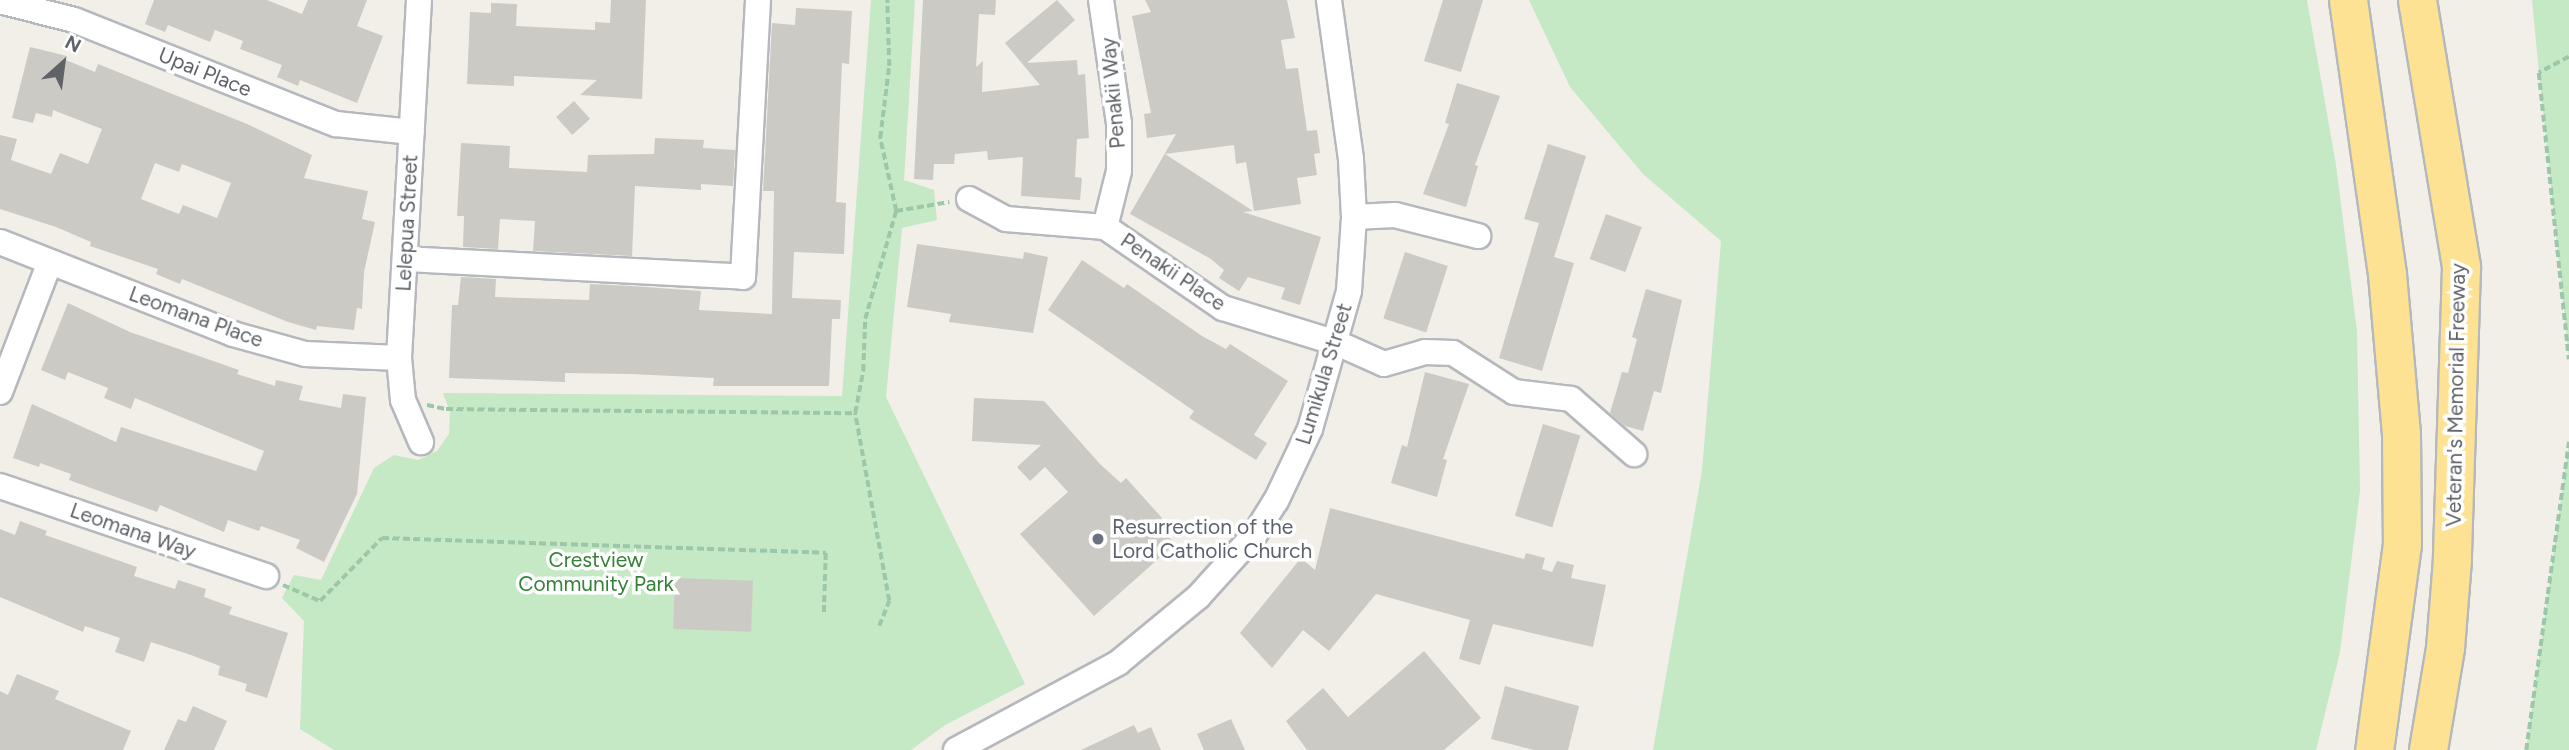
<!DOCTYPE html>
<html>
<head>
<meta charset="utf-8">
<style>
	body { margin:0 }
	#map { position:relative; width:2569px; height:750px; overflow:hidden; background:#f1efe8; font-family:Figtree,sans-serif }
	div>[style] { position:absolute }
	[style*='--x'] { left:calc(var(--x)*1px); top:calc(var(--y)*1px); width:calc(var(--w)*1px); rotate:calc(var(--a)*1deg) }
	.green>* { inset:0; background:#c5e8c5 }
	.building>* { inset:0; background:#cccac5; transform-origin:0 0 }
	.path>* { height:3.5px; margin-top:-1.75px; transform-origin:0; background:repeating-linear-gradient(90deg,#9cc7a9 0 7px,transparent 0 10.5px) }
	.roads { filter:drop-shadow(2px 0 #b5b8bc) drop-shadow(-2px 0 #b5b8bc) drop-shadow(0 2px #b5b8bc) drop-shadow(0 -2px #b5b8bc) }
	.minor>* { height:24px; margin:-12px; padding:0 12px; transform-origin:12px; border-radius:12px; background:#fff }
	.highway>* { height:37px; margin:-18.5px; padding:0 18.5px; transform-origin:18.5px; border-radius:18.5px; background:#fde293 }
	.dots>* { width:19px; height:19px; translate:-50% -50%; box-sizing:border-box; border:4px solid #fff; border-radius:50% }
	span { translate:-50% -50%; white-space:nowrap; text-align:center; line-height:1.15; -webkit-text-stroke:7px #fff; paint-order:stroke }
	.street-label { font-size:21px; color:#5f6368 }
	.worship-label { font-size:21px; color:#5b616d }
	.left { translate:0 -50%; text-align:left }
	.park-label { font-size:21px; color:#348238 }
	.north { position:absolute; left:28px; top:28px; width:70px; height:70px; -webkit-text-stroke:5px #fff; paint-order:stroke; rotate:28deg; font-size:19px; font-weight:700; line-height:28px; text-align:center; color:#5f6368 }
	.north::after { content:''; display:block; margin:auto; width:24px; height:32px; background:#5f6368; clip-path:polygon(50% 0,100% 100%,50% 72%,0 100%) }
</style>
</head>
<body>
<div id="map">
	<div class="green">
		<div style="clip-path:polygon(871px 0,915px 0,904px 180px,934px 190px,937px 220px,902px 228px,886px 397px,1025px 684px,945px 725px,911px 750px,334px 750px,300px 729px,304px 621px,282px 598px,294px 575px,321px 580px,374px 468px,394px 455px,418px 460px,437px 451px,449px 434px,450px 412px,443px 393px,842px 396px)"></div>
		<div style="clip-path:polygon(1529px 0,2307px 0,2336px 165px,2357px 331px,2360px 491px,2340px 652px,2316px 750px,1653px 750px,1702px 471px,1721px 241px,1643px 174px,1570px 87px)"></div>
		<div style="clip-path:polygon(2532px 0,2569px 0,2569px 359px,2539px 73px)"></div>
		<div style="clip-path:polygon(2569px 442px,2569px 750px,2526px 750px)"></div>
	</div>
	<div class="building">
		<div style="clip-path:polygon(154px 0,267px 0,302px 14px,308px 0,367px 0,357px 26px,383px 36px,357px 103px,300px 80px,298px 86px,277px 77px,282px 65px,240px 49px,243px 41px,215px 30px,210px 42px,168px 25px,165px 32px,145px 24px)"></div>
		<div style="clip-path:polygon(611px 0,646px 0,642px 99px,580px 95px,597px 80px,514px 76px,514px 86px,467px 84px,470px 12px,491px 13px,491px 3px,517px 4px,516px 26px,595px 30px,595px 22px,610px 23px)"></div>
		<div style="clip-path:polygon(923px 0,996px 0,995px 15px,979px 14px,976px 67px,983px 61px,982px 92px,1040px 85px,1005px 43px,1057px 0,1075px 20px,1027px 63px,1077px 60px,1078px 75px,1085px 74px,1089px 138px,1077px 139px,1075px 177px,1082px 178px,1080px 200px,1021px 196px,1023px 157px,988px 160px,987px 151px,955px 154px,954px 164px,934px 164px,933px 180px,914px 179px)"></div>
		<div style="clip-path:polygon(1145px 0,1287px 0,1295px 38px,1281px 40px,1286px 69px,1298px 68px,1307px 131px,1317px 130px,1320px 153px,1314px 154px,1317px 175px,1297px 178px,1301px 204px,1254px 211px,1246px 162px,1236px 164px,1234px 145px,1165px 154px,1253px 211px,1243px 212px,1321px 237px,1300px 305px,1281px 299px,1285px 288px,1248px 277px,1239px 291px,1219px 278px,1224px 270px,1211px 259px,1130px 214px,1176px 134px,1147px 138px,1144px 114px,1151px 113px,1132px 16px,1151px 12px)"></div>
		<div style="clip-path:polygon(1443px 0,1483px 0,1461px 72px,1424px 61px)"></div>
		<div style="clip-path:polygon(796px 8px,852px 11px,849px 64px,842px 63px,836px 202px,846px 203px,844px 254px,794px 252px,792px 298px,841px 300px,840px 319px,832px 319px,829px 386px,713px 386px,714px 378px,631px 374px,565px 373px,565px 382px,449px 378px,452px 305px,458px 305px,461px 277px,496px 279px,495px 297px,589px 300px,590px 284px,631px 286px,701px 291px,699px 310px,772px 314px,774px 191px,763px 191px,772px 23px,795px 25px)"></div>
		<div style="clip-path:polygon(evenodd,30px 47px,67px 56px,66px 60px,95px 72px,98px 64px,247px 124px,312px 155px,304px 178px,368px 191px,362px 219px,375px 222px,364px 272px,362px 309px,357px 308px,354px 330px,317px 326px,316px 330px,288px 322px,182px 279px,180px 284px,156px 274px,158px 269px,90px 246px,91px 242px,56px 227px,0 209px,0 135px,17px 139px,11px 160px,51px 174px,60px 153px,88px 164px,102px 129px,53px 110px,52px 117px,36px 113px,33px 123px,12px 118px,30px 47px,155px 163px,179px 172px,182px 164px,231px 183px,217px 218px,183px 205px,179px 214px,141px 199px,155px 163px)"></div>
		<div style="clip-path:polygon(1457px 83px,1500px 96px,1475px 165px,1478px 166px,1466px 207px,1423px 194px,1449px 124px,1445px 123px)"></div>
		<div style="left:574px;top:101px;width:24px;height:24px;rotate:48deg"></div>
		<div style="clip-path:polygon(655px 138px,704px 140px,703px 148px,735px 150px,733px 186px,701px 184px,701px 190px,635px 186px,632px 256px,533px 251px,535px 221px,500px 219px,498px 249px,463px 247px,464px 216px,457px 216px,461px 143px,510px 146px,509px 168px,587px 172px,588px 155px,654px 154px)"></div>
		<div style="clip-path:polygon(1548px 144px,1586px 156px,1554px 257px,1574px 263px,1542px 371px,1499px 358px,1539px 223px,1524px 219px)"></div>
		<div style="left:1606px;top:214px;width:38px;height:48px;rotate:20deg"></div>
		<div style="clip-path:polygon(917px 244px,1023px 259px,1024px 252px,1048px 257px,1033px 333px,949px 322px,951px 314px,907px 307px)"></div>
		<div style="left:1405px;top:252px;width:45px;height:70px;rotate:18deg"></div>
		<div style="clip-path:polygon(1082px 260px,1124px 288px,1127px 284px,1202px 336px,1226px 349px,1230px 344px,1288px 381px,1254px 435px,1267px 443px,1256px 460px,1189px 418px,1194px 411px,1048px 310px)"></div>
		<div style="clip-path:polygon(1646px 289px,1682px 300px,1661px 393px,1654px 391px,1643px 431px,1625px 426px,1610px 413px,1622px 372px,1628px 373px,1637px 339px,1632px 337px)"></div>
		<div style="clip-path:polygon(68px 303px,130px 332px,239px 370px,237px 374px,275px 386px,276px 380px,303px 386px,299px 400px,341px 408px,343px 394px,366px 397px,357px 494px,324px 562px,296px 548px,300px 540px,261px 526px,259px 531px,228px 520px,224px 532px,160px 505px,157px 512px,69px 480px,71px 474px,40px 463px,39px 467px,13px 458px,32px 404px,116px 442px,121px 427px,256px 471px,264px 451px,135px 398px,131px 409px,104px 398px,108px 388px,68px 372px,65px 380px,41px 370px)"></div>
		<div style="clip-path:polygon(1425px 372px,1469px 384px,1443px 459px,1447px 460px,1437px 497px,1391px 483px,1402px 445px,1407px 447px)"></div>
		<div style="clip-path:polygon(974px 398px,1044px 401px,1100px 464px,1121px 483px,1126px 478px,1162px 518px,1157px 523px,1175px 544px,1094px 616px,1020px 534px,1068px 492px,1045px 467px,1030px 481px,1017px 467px,1041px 445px,972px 441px)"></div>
		<div style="left:1543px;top:424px;width:39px;height:96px;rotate:17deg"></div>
		<div style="clip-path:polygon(1330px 508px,1524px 559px,1526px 553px,1545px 558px,1542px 569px,1552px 572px,1557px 561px,1574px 565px,1571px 578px,1606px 585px,1593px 647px,1493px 624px,1480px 665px,1459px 659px,1470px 620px,1376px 594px,1329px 651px,1303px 630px,1272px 668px,1240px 633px,1301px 558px,1315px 570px)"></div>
		<div style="clip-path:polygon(20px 521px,47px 531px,45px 535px,137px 567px,134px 576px,175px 589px,178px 580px,206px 589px,204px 597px,232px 607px,229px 614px,288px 633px,267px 698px,245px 691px,247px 684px,218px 675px,220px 666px,191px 655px,151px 642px,144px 662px,115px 652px,120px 638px,85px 626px,83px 632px,0 597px,0 529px,15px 535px)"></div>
		<div style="left:675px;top:578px;width:78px;height:51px;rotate:2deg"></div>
		<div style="clip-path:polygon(1424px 651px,1481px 718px,1444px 750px,1307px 750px,1286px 721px,1323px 688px,1348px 717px)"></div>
		<div style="clip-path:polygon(17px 674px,59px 691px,55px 699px,131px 731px,123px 750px,0 750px,0 691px,8px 695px)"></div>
		<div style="clip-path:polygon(1505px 686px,1579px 706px,1568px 750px,1534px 750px,1491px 739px)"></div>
		<div style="clip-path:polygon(193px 706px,227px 721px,214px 750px,164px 750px,178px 719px,186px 722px)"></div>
		<div style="clip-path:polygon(1231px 719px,1245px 750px,1204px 750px,1197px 734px)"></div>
		<div style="clip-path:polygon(1134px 725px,1138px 733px,1151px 727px,1161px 750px,1081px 750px)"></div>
	</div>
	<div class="path">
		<div style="--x:2569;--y:57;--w:34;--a:152"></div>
		<div style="--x:2539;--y:73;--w:288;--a:84"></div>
		<div style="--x:896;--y:211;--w:54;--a:-9.6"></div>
		<div style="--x:427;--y:405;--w:19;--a:12"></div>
		<div style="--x:446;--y:409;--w:409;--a:0.6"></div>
		<div style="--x:283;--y:585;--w:40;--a:23.4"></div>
		<div style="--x:320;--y:601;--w:88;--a:-45.5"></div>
		<div style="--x:382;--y:538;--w:444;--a:1.9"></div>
		<div style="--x:826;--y:553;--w:63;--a:91.8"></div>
		<div style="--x:879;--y:626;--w:27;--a:-68"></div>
		<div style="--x:889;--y:601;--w:191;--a:-100.3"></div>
		<div style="--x:855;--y:413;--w:43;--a:-79.2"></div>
		<div style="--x:863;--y:371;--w:52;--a:-87.8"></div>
		<div style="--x:865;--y:319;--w:112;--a:-74"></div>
		<div style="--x:896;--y:211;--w:75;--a:-102.4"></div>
		<div style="--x:880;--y:138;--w:73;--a:-82.9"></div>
		<div style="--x:889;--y:66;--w:66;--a:-91.7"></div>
		<div style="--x:2526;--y:750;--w:311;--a:-82.1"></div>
	</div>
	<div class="roads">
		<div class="minor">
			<div style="--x:419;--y:0;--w:359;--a:93.2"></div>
			<div style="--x:399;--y:358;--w:42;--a:84.6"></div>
			<div style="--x:403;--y:400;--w:46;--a:66.8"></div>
			<div style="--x:1101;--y:0;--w:125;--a:81.7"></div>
			<div style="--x:1119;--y:124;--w:47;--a:90"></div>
			<div style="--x:1119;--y:171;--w:58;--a:104"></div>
			<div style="--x:0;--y:1;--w:76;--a:14.4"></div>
			<div style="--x:74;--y:20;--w:282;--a:21.7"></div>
			<div style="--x:336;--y:124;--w:76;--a:6"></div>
			<div style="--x:969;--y:199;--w:42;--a:28.4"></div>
			<div style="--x:1006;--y:219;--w:99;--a:4.6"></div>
			<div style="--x:1105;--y:227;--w:143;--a:34.5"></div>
			<div style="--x:1223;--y:308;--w:119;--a:17.1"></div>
			<div style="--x:1337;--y:343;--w:51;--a:24.1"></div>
			<div style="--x:1384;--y:364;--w:43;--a:-16.3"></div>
			<div style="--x:1425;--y:352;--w:28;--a:2"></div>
			<div style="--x:1453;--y:353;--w:72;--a:32.6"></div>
			<div style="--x:1514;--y:392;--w:57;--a:7"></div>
			<div style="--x:1571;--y:399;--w:84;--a:41.1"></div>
			<div style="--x:1354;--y:217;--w:41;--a:-2.8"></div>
			<div style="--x:1395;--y:215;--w:86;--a:14.2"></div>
			<div style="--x:0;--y:242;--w:251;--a:21.5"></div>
			<div style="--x:233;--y:334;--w:75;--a:15.5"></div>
			<div style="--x:305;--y:354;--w:94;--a:2.4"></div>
			<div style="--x:405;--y:259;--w:338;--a:3"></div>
			<div style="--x:743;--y:277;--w:277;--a:-86.9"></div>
			<div style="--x:0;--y:392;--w:139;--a:-69"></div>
			<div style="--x:0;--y:486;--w:281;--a:18.7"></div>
			<div style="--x:956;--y:750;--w:184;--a:-28.2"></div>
			<div style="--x:1118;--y:663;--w:104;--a:-39.5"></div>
			<div style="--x:1198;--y:597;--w:85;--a:-47.9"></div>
			<div style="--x:1255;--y:534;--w:39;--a:-58"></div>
			<div style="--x:1276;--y:501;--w:80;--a:-64.7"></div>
			<div style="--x:1310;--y:429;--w:143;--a:-74.2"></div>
			<div style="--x:1349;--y:291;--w:74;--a:-86.1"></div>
			<div style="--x:1354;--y:217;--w:58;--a:-93"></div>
			<div style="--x:1351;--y:159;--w:161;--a:-97.9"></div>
		</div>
		<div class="highway">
			<div style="--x:2348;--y:0;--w:277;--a:81.9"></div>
			<div style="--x:2387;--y:274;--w:161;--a:85"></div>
			<div style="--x:2401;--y:434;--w:110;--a:89.5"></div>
			<div style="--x:2402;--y:544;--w:208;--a:97.7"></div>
			<div style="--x:2417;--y:0;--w:271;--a:80.6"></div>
			<div style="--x:2461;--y:267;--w:292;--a:91.8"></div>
			<div style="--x:2452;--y:559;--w:89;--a:94.5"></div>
			<div style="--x:2445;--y:648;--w:103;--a:99.5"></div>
		</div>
	</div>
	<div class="dots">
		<div style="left:1098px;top:539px;background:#6b7280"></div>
	</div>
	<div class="street-label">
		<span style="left:205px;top:72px;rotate:22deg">Upai Place</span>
		<span style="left:1113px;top:93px;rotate:-95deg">Penakii Way</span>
		<span style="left:407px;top:223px;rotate:-87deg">Lelepua Street</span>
		<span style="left:1173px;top:272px;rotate:34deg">Penakii Place</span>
		<span style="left:196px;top:317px;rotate:20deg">Leomana Place</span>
		<span style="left:1324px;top:374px;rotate:-73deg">Lumikula Street</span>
		<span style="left:2456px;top:395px;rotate:-89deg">Veteran's Memorial Freeway</span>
		<span style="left:133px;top:531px;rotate:19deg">Leomana Way</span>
	</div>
	<div class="worship-label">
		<span class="left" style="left:1112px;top:539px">Resurrection of the<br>Lord Catholic Church</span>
	</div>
	<div class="park-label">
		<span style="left:596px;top:572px">Crestview<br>Community Park</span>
	</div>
	<div class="north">N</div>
</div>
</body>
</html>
